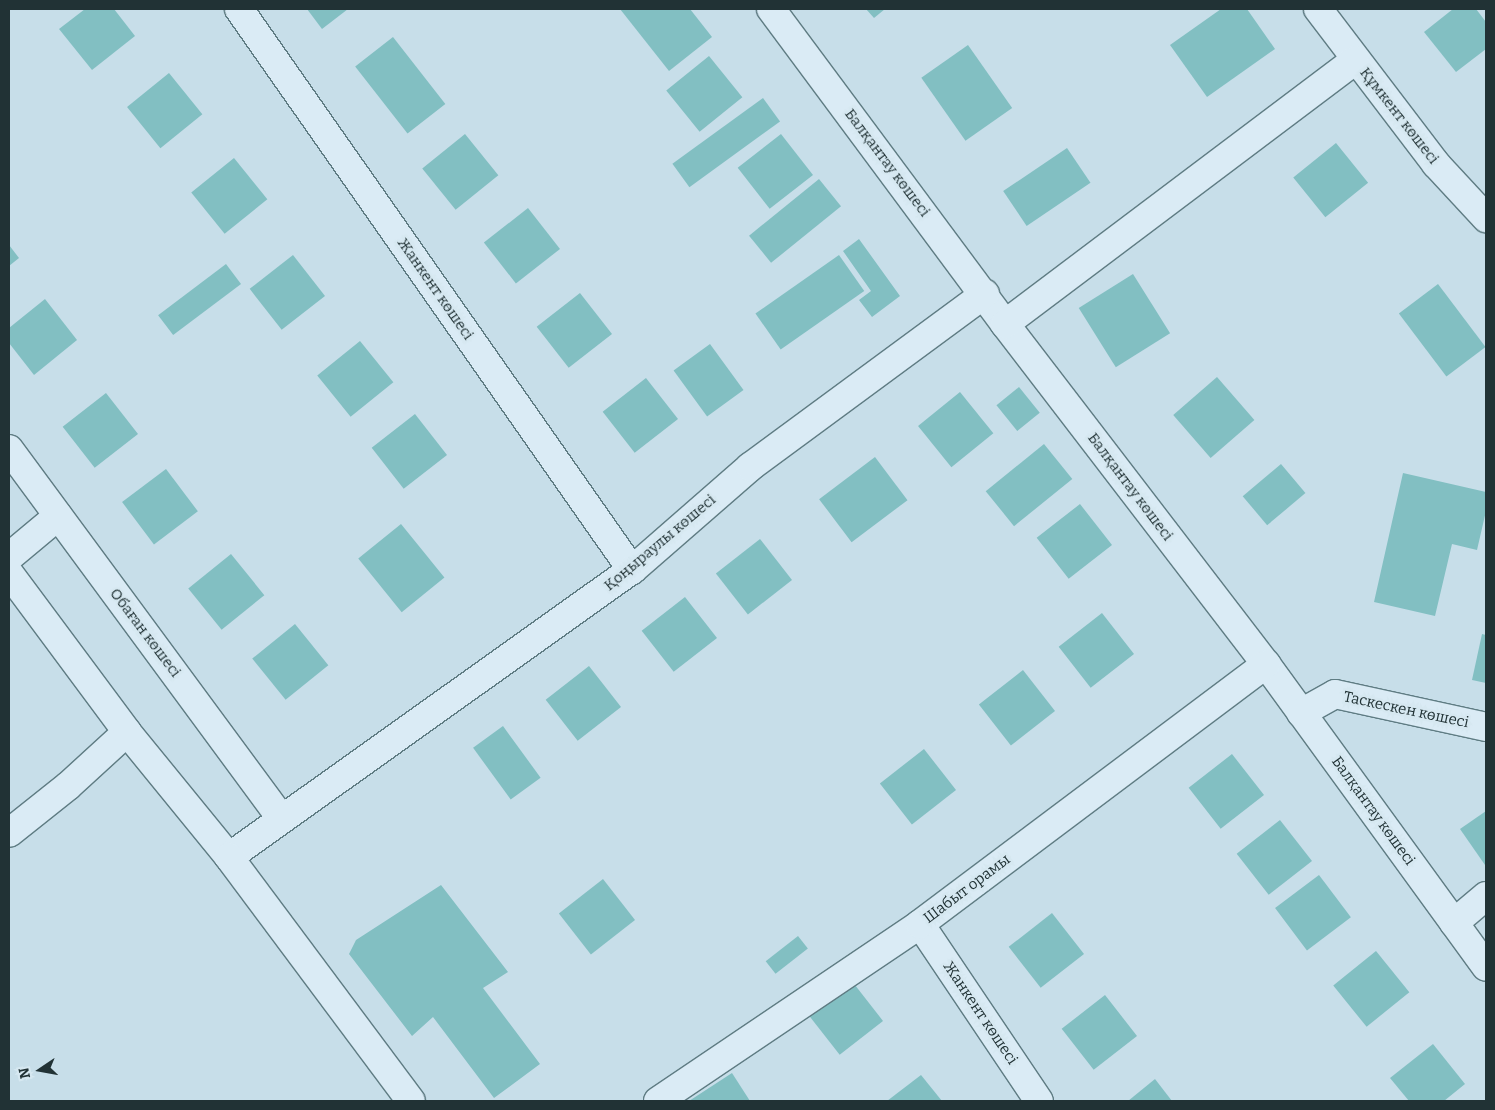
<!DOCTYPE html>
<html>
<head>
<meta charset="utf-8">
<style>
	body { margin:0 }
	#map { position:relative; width:1495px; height:1110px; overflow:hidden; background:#c7dee9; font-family:Bitter,serif }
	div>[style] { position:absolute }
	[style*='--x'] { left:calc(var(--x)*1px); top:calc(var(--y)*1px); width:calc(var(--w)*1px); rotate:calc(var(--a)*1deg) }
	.building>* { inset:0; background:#82bfc2; transform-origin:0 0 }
	.roads { filter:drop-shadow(1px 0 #5f7c83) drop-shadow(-1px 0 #5f7c83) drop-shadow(0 1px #5f7c83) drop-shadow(0 -1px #5f7c83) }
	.minor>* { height:28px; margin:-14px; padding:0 14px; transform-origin:14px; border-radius:14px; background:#daebf5 }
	span { translate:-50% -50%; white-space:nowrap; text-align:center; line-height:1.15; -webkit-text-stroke:5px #d6e8f1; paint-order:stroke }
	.street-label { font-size:15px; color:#213235 }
	.frame { position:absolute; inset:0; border:10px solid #213235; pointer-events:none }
	.north { position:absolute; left:15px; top:1045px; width:50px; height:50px; -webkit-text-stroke:4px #d6e8f1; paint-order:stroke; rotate:258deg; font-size:14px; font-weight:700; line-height:20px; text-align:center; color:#213235 }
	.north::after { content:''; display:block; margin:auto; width:18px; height:22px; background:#213235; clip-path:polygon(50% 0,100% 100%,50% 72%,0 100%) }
</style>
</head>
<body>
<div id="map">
	<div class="building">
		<div style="clip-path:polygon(85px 9px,114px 9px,135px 36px,92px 70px,59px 29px)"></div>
		<div style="clip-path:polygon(307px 9px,348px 9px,322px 29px)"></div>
		<div style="clip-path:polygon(620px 9px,690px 9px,712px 37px,669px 71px)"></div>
		<div style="clip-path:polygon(866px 9px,885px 9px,874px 18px)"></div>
		<div style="clip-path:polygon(1221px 9px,1247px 9px,1275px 49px,1207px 97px,1170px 45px)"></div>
		<div style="clip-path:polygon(1453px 9px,1476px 9px,1486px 22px,1486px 49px,1456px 72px,1424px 32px)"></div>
		<div style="left:393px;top:37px;width:85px;height:48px;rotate:52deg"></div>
		<div style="left:968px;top:45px;width:77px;height:57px;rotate:55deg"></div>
		<div style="left:709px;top:56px;width:53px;height:55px;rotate:51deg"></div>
		<div style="left:169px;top:73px;width:53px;height:54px;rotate:51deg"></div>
		<div style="left:763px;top:98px;width:29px;height:112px;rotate:54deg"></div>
		<div style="left:465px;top:134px;width:53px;height:55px;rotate:51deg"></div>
		<div style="left:781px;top:134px;width:52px;height:55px;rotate:52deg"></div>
		<div style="left:1336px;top:143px;width:51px;height:55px;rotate:51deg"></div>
		<div style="left:1067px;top:148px;width:42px;height:77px;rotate:56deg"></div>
		<div style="left:234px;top:158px;width:53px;height:55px;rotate:51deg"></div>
		<div style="left:819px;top:179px;width:35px;height:90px;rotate:51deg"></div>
		<div style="left:528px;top:208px;width:52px;height:56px;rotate:52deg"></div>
		<div style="clip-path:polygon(859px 239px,900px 296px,872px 317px,859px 300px,871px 291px,843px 251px)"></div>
		<div style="clip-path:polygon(9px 245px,19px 258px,9px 266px)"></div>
		<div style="left:293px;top:255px;width:52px;height:55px;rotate:52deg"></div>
		<div style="left:839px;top:255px;width:44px;height:102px;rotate:55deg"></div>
		<div style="left:226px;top:264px;width:25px;height:85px;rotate:53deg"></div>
		<div style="left:1133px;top:274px;width:70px;height:64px;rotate:58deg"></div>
		<div style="left:1438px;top:284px;width:79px;height:49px;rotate:53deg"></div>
		<div style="left:580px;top:293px;width:52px;height:55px;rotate:52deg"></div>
		<div style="clip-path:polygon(45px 299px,77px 340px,34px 375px,9px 343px,9px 328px)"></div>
		<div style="left:360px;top:341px;width:53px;height:55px;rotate:51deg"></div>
		<div style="left:710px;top:344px;width:57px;height:45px;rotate:54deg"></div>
		<div style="left:1217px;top:377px;width:57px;height:58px;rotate:49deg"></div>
		<div style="left:646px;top:378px;width:52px;height:55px;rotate:52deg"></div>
		<div style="left:1019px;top:387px;width:33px;height:29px;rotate:51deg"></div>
		<div style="left:960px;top:392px;width:53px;height:54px;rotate:51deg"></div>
		<div style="left:106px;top:393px;width:52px;height:55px;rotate:52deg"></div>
		<div style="left:415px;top:414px;width:52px;height:55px;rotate:52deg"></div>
		<div style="left:1044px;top:444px;width:45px;height:75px;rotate:51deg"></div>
		<div style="left:875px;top:457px;width:54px;height:70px;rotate:53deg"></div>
		<div style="left:1281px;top:464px;width:38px;height:50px;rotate:50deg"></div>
		<div style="left:166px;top:469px;width:53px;height:55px;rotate:53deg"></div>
		<div style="clip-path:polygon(1403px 473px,1486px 492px,1486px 511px,1477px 550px,1452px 544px,1435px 616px,1374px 602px)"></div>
		<div style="left:1080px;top:504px;width:52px;height:55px;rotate:52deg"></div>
		<div style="left:401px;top:524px;width:69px;height:55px;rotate:51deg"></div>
		<div style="left:760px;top:539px;width:52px;height:56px;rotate:52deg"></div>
		<div style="left:231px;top:554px;width:53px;height:55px;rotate:51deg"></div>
		<div style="left:685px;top:597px;width:52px;height:55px;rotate:52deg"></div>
		<div style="left:1102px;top:613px;width:52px;height:55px;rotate:52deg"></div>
		<div style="left:295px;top:624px;width:53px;height:55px;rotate:51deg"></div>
		<div style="clip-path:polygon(1482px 634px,1486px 635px,1486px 683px,1472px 680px)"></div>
		<div style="left:589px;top:666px;width:52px;height:55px;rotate:52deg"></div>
		<div style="left:1023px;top:670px;width:52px;height:56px;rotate:52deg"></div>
		<div style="left:503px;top:726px;width:64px;height:37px;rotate:54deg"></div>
		<div style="left:924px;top:749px;width:52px;height:56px;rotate:52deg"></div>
		<div style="left:1232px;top:754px;width:52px;height:55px;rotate:52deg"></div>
		<div style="clip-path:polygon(1486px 811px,1486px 864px,1485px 865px,1460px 829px)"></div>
		<div style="left:1280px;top:820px;width:52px;height:55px;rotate:52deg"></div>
		<div style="left:1319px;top:875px;width:53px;height:55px;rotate:53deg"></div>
		<div style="left:603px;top:879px;width:52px;height:56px;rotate:52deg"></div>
		<div style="clip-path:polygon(441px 885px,508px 972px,483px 988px,540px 1064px,494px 1098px,433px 1017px,412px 1036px,349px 954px,356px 940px)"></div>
		<div style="left:1052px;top:913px;width:52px;height:55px;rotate:52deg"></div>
		<div style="left:798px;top:936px;width:16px;height:41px;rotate:52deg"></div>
		<div style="left:1376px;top:951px;width:53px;height:55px;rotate:51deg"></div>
		<div style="left:851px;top:980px;width:52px;height:55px;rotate:52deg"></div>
		<div style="left:1105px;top:995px;width:52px;height:55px;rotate:52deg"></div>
		<div style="clip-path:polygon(1433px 1044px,1465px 1084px,1444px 1101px,1409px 1101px,1390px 1078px)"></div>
		<div style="clip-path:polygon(732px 1073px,750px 1101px,689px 1101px)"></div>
		<div style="clip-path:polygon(921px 1075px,942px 1101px,887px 1101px)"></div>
		<div style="clip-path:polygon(1155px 1079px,1172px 1101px,1128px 1101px)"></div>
	</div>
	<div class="roads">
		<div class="minor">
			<div style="--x:239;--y:9;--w:685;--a:54.99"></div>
			<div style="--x:771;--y:9;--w:392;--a:53.4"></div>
			<div style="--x:1005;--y:324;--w:429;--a:52.5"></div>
			<div style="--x:1266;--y:664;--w:374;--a:54"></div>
			<div style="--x:1318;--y:9;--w:195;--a:52.7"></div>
			<div style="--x:1436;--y:164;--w:74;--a:47.2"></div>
			<div style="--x:1005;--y:324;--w:438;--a:-37"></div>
			<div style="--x:9;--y:449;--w:457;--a:53.6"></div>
			<div style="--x:9;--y:557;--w:64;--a:-39.9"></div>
			<div style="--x:9;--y:573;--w:198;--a:53.4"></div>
			<div style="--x:127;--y:732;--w:80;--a:137.5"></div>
			<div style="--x:68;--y:786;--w:75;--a:141.5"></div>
			<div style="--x:1301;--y:713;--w:39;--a:-29"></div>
			<div style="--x:1335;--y:694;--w:155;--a:12.3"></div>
			<div style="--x:127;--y:732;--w:161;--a:50.8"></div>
			<div style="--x:229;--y:857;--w:495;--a:-35.5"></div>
			<div style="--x:632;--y:570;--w:157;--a:-41.1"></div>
			<div style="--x:750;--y:467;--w:292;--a:-36.4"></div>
			<div style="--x:229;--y:857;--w:304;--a:53.3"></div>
			<div style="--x:1454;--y:923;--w:42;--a:-40.2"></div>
			<div style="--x:920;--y:924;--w:213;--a:56.1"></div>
			<div style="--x:658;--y:1101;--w:316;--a:-34"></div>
			<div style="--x:920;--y:924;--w:433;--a:-36.9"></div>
		</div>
	</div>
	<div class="street-label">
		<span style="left:1399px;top:116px;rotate:52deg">Құмкент көшесі</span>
		<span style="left:887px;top:163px;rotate:53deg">Балқантау көшесі</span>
		<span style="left:435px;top:289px;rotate:55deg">Жанкент көшесі</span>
		<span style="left:1130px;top:487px;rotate:53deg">Балқантау көшесі</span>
		<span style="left:660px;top:543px;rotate:-40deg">Қоңыраулы көшесі</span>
		<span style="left:145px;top:633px;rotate:53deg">Обаған көшесі</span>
		<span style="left:1406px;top:710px;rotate:12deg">Таскескен көшесі</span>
		<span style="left:1373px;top:811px;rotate:54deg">Балқантау көшесі</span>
		<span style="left:967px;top:889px;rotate:-37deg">Шабыт орамы</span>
		<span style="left:980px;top:1013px;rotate:56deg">Жанкент көшесі</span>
	</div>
	<div class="frame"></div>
	<div class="north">N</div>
</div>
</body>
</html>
